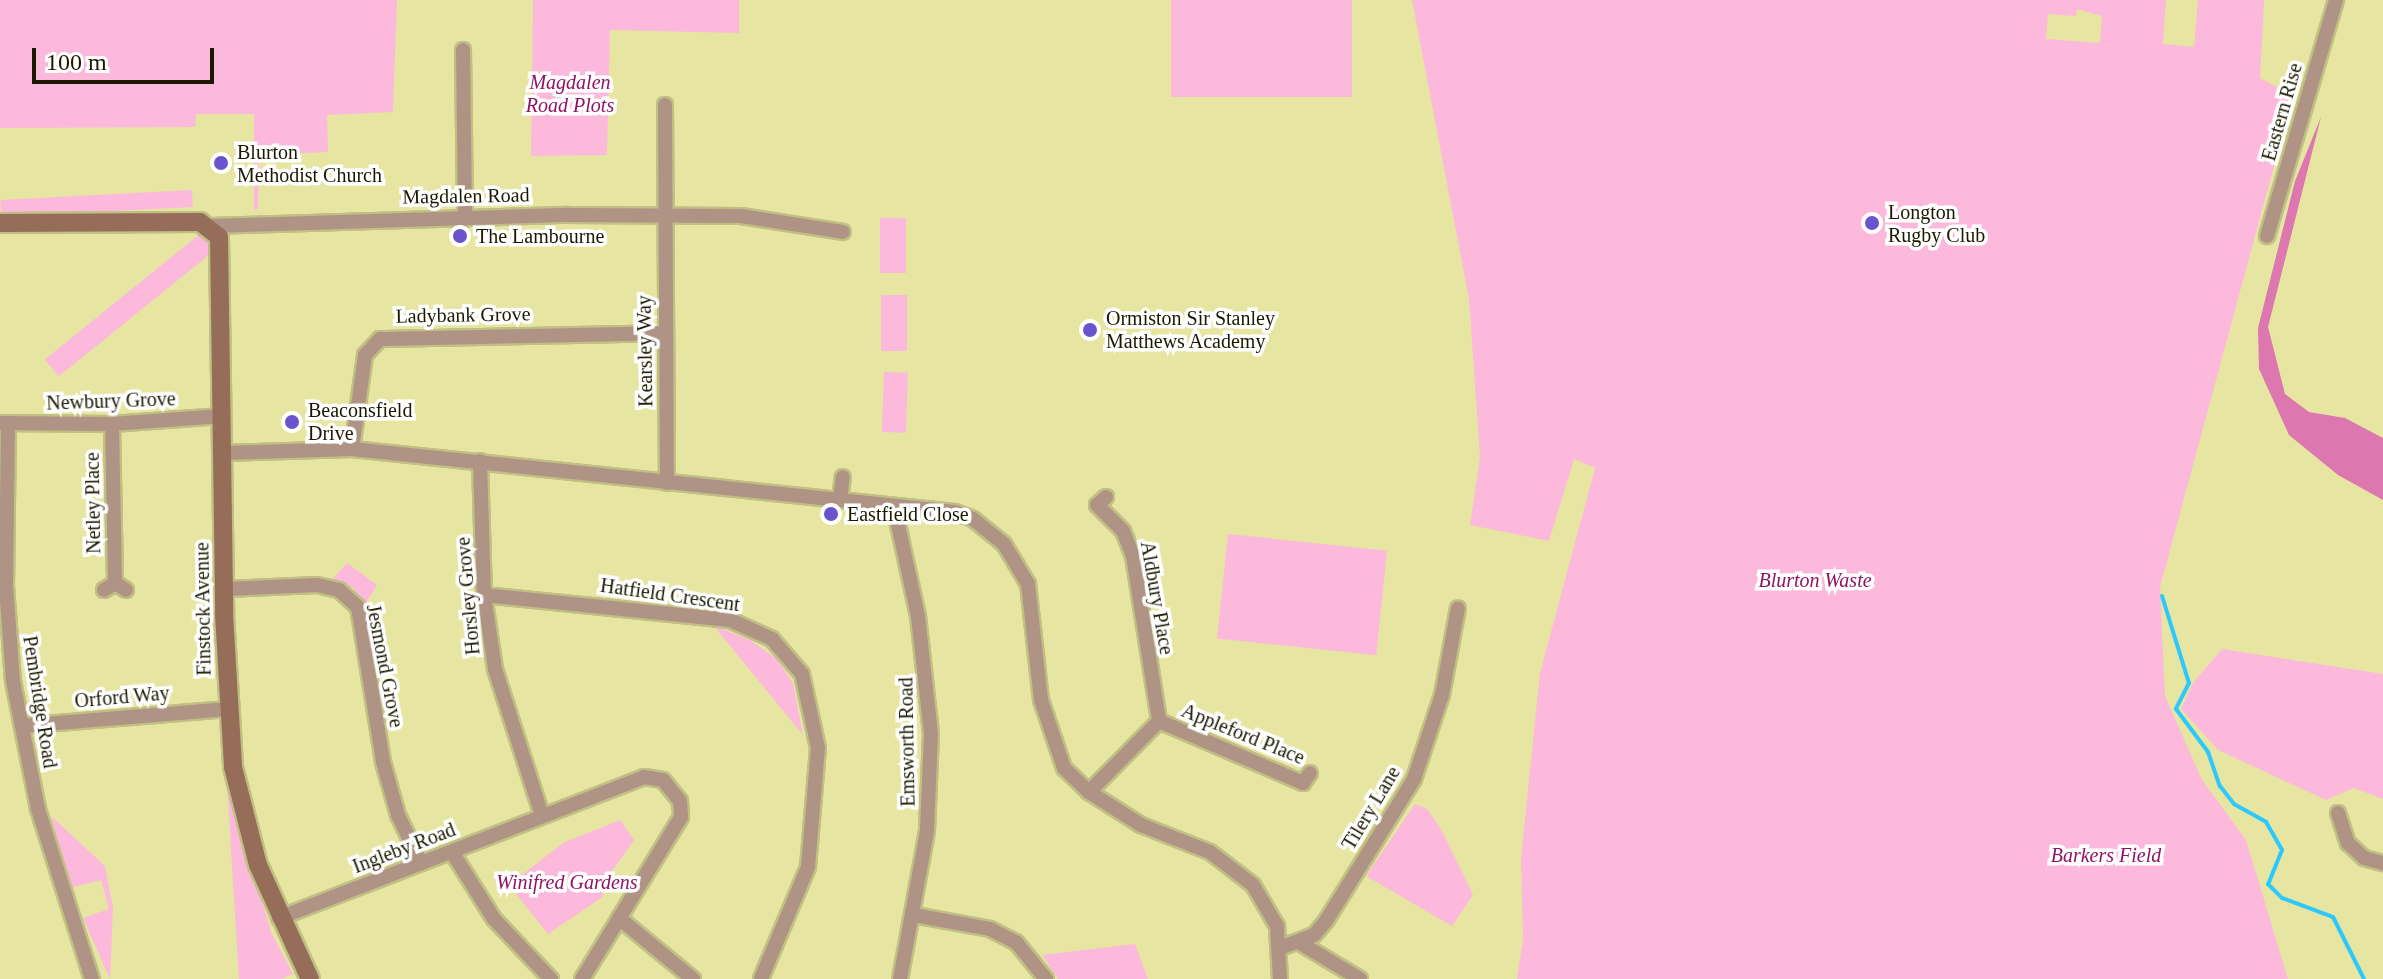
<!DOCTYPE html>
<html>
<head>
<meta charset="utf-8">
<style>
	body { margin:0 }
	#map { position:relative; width:2383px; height:979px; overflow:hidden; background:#e6e5a1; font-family:Georgia,serif }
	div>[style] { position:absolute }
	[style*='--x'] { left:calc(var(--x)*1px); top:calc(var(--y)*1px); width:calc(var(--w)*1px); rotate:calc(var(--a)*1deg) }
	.green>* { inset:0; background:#fdb9dc; transform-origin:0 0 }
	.forest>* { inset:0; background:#dd77af }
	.stream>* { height:4px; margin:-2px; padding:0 2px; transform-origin:2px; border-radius:2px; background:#2dc9fe }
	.roads { filter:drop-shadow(2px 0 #c1c084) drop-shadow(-2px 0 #c1c084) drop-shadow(0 2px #c1c084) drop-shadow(0 -2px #c1c084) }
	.street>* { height:14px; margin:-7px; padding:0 7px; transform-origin:7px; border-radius:7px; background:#af9385 }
	.secondary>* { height:18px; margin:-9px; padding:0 9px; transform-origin:9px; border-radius:9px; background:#956d59 }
	.dots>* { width:22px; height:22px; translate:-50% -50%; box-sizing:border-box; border:4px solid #fff; border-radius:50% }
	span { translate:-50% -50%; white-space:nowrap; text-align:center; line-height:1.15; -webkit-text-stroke:7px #fff; paint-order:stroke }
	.park-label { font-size:20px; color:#8f1364; font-style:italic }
	.street-label { font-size:20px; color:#1a1900 }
	.poi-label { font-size:20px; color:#1a1900 }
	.left { translate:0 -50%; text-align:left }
	.scale { position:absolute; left:32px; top:48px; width:182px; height:36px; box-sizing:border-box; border:4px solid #1a1900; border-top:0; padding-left:10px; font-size:24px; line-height:28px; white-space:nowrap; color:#1a1900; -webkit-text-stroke:6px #fff; paint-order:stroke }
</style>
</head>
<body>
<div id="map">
	<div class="green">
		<div style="clip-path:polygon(0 0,397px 0,393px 112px,327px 115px,328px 152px,259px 155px,258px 209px,254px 210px,254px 114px,196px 114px,195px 127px,0 128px)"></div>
		<div style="clip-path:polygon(533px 0,739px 0,739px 33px,610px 30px,607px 155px,531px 156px)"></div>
		<div style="left:1171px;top:0;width:181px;height:97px"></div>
		<div style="clip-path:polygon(evenodd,1412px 0,2166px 0,2163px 44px,2194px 47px,2198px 0,2264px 0,2260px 78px,2293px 96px,2160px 587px,2165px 696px,2202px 780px,2246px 840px,2288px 979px,1517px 979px,1523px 939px,1521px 858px,1540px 673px,1595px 468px,1574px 459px,1549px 541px,1470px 525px,1480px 457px,1469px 299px,1412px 0,2077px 9px,2102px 16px,2100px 43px,2046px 39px,2048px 14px,2076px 16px,2077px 9px)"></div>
		<div style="left:192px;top:190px;width:17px;height:192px;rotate:87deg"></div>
		<div style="left:880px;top:218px;width:26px;height:55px"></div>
		<div style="left:201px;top:233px;width:22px;height:201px;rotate:51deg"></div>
		<div style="left:907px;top:295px;width:56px;height:26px;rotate:90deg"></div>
		<div style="left:884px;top:372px;width:24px;height:60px;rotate:2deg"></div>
		<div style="left:1228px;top:534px;width:160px;height:105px;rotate:6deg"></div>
		<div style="clip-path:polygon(347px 563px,377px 585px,363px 608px,354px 588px,331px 581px)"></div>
		<div style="clip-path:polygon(713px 625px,750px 640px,777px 659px,793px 683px,803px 735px)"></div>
		<div style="clip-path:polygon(2222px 649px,2383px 674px,2383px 799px,2354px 788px,2326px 800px,2218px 750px,2181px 709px,2193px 683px)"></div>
		<div style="clip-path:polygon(227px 783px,271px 932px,293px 974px,281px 979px,239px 979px)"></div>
		<div style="clip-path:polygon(1415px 804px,1427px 809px,1441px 829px,1473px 895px,1452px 926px,1366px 876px)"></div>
		<div style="clip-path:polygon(51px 816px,105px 866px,113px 908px,110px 979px,83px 918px,109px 909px,101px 880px,71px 888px)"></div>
		<div style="clip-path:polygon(620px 820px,634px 840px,599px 889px,604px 896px,548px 934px,509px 885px,563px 843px)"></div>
		<div style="clip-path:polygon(1135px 944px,1148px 979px,1058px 979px,1042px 955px)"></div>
	</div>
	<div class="forest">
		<div style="clip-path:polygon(2321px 117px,2268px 327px,2285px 394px,2309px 412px,2345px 418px,2383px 438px,2383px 500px,2338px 475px,2289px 435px,2259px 369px,2258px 328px,2295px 181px)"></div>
	</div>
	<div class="stream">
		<div style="--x:2162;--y:596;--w:91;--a:72.8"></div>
		<div style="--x:2189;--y:683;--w:29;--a:117"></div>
		<div style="--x:2176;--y:709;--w:54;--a:53.3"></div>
		<div style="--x:2208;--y:752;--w:36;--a:71"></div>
		<div style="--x:2220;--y:786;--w:23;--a:52"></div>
		<div style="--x:2234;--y:804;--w:37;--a:29"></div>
		<div style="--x:2266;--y:822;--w:32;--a:60"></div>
		<div style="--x:2282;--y:850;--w:37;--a:112"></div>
		<div style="--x:2268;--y:884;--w:20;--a:45"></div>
		<div style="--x:2282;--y:898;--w:54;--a:20.4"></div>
		<div style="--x:2333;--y:917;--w:69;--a:63.4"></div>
	</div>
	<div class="roads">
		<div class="street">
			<div style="--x:463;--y:50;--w:169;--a:89.3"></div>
			<div style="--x:665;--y:105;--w:378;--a:89.7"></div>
			<div style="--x:212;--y:226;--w:356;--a:-1.8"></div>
			<div style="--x:568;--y:215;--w:173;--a:0.3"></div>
			<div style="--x:741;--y:216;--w:103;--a:8.9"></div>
			<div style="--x:2267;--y:236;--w:246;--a:-73.7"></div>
			<div style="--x:0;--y:423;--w:112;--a:0.5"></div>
			<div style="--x:112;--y:424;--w:110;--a:-4.2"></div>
			<div style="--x:8;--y:423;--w:163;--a:90.7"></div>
			<div style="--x:6;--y:586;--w:95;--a:85.8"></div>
			<div style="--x:13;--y:681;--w:130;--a:78.9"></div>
			<div style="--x:38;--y:809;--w:178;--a:72.4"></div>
			<div style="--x:112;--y:424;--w:159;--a:88.9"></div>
			<div style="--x:352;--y:449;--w:95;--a:-82.1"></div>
			<div style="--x:365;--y:355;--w:22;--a:-47"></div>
			<div style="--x:380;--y:339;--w:284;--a:-1.2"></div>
			<div style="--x:223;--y:453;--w:129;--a:-1.8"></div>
			<div style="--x:352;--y:449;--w:606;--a:5.96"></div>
			<div style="--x:955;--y:512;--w:19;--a:21"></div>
			<div style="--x:973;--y:519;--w:40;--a:39"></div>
			<div style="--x:1004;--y:544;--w:47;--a:59"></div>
			<div style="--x:1028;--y:584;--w:117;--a:83.6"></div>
			<div style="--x:1041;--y:700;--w:72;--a:71.3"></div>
			<div style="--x:1064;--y:768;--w:35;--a:44"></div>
			<div style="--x:1089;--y:792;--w:62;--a:32.4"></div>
			<div style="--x:1141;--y:825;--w:74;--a:21.4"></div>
			<div style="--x:1210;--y:852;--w:54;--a:37.5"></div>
			<div style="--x:1253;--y:885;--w:48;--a:59.7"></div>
			<div style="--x:1277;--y:926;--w:53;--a:86.8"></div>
			<div style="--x:480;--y:461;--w:134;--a:88.3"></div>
			<div style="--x:484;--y:595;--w:75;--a:81.5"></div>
			<div style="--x:495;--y:669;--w:153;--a:72.2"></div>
			<div style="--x:1106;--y:497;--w:12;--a:138"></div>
			<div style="--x:1097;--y:505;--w:37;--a:45"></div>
			<div style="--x:1123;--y:531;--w:27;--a:68"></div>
			<div style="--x:1133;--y:556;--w:167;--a:81"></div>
			<div style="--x:840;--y:500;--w:23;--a:-83"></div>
			<div style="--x:894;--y:506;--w:113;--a:77.7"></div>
			<div style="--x:918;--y:616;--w:119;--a:83.7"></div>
			<div style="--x:931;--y:734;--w:97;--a:92.4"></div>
			<div style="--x:927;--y:831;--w:150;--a:100.3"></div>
			<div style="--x:226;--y:589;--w:91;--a:-2.5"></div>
			<div style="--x:317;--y:585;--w:23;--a:13"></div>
			<div style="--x:339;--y:590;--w:25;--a:42"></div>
			<div style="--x:358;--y:607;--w:157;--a:80.8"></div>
			<div style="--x:383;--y:762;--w:55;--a:74.2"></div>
			<div style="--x:398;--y:815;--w:53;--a:64.4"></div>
			<div style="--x:104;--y:590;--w:13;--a:-32"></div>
			<div style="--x:115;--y:583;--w:13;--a:32"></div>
			<div style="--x:484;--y:595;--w:247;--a:5.8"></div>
			<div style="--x:730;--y:620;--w:46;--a:24.3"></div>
			<div style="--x:772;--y:639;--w:46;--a:49.4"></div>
			<div style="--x:802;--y:674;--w:76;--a:77.8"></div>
			<div style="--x:818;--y:748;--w:119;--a:94.8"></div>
			<div style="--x:808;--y:867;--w:121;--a:112.8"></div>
			<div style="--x:1159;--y:721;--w:157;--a:23.3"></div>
			<div style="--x:1303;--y:783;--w:12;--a:-55"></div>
			<div style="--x:22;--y:726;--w:206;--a:-4.7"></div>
			<div style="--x:1089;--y:792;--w:100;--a:-45.4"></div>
			<div style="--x:2338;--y:813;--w:32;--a:72"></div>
			<div style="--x:2348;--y:843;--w:22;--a:43"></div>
			<div style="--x:2364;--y:858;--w:20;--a:15"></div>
			<div style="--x:452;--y:852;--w:79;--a:57.9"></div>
			<div style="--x:494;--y:919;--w:83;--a:46.5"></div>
			<div style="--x:914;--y:915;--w:77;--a:10.4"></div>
			<div style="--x:990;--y:929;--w:29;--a:27"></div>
			<div style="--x:1016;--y:942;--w:48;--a:51"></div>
			<div style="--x:279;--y:918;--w:391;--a:-21.1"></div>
			<div style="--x:644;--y:777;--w:19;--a:9"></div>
			<div style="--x:663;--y:780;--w:27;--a:51"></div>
			<div style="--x:680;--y:801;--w:16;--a:86"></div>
			<div style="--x:681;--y:817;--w:190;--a:121.4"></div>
			<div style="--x:619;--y:918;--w:96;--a:39.5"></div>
			<div style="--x:1300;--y:943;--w:70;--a:31"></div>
			<div style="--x:1280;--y:948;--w:36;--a:-21"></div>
			<div style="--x:1314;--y:935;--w:18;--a:-49"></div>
			<div style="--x:1326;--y:921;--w:167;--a:-58.2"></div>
			<div style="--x:1414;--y:779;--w:89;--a:-71.6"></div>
			<div style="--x:1442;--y:695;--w:88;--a:-79.6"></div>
		</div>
		<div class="secondary">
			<div style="--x:0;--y:223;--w:200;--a:-0.3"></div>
			<div style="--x:200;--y:222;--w:24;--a:38"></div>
			<div style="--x:219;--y:237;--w:377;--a:89.2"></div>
			<div style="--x:224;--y:614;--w:153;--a:86.6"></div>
			<div style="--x:233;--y:767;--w:101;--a:75.7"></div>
			<div style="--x:258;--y:865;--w:125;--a:65.5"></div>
		</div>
	</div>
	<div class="dots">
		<div style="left:221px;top:163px;background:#6a54cd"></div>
		<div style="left:1872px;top:223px;background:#6a54cd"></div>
		<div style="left:460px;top:236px;background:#6a54cd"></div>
		<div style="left:1090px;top:330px;background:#6a54cd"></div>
		<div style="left:292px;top:422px;background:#6a54cd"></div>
		<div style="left:831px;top:514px;background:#6a54cd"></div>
	</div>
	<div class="park-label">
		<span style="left:570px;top:94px">Magdalen<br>Road Plots</span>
		<span style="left:1815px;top:580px">Blurton Waste</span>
		<span style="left:2106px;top:855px">Barkers Field</span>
		<span style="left:567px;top:882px">Winifred Gardens</span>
	</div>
	<div class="street-label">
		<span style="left:2282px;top:112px;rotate:-74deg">Eastern Rise</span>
		<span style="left:466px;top:196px;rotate:-1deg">Magdalen Road</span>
		<span style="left:463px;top:315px;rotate:-1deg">Ladybank Grove</span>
		<span style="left:645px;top:351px;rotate:-91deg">Kearsley Way</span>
		<span style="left:111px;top:401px;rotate:-2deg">Newbury Grove</span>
		<span style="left:93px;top:503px;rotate:-91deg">Netley Place</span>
		<span style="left:670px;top:595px;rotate:8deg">Hatfield Crescent</span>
		<span style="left:468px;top:596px;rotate:-95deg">Horsley Grove</span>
		<span style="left:1157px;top:598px;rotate:80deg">Aldbury Place</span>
		<span style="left:203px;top:609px;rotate:-91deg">Finstock Avenue</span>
		<span style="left:385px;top:666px;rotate:79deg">Jesmond Grove</span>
		<span style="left:122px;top:697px;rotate:-5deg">Orford Way</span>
		<span style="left:40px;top:702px;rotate:81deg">Pembridge Road</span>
		<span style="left:1243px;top:734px;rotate:22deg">Appleford Place</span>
		<span style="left:907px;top:742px;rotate:-91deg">Emsworth Road</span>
		<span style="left:1371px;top:808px;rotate:-59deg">Tilery Lane</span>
		<span style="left:404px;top:848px;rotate:-21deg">Ingleby Road</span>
	</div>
	<div class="poi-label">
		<span class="left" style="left:237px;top:164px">Blurton<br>Methodist Church</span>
		<span class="left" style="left:1888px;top:224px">Longton<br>Rugby Club</span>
		<span class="left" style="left:476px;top:236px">The Lambourne</span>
		<span class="left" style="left:1106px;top:330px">Ormiston Sir Stanley<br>Matthews Academy</span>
		<span class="left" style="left:308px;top:422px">Beaconsfield<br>Drive</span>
		<span class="left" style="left:847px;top:514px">Eastfield Close</span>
	</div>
	<div class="scale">100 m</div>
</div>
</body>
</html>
